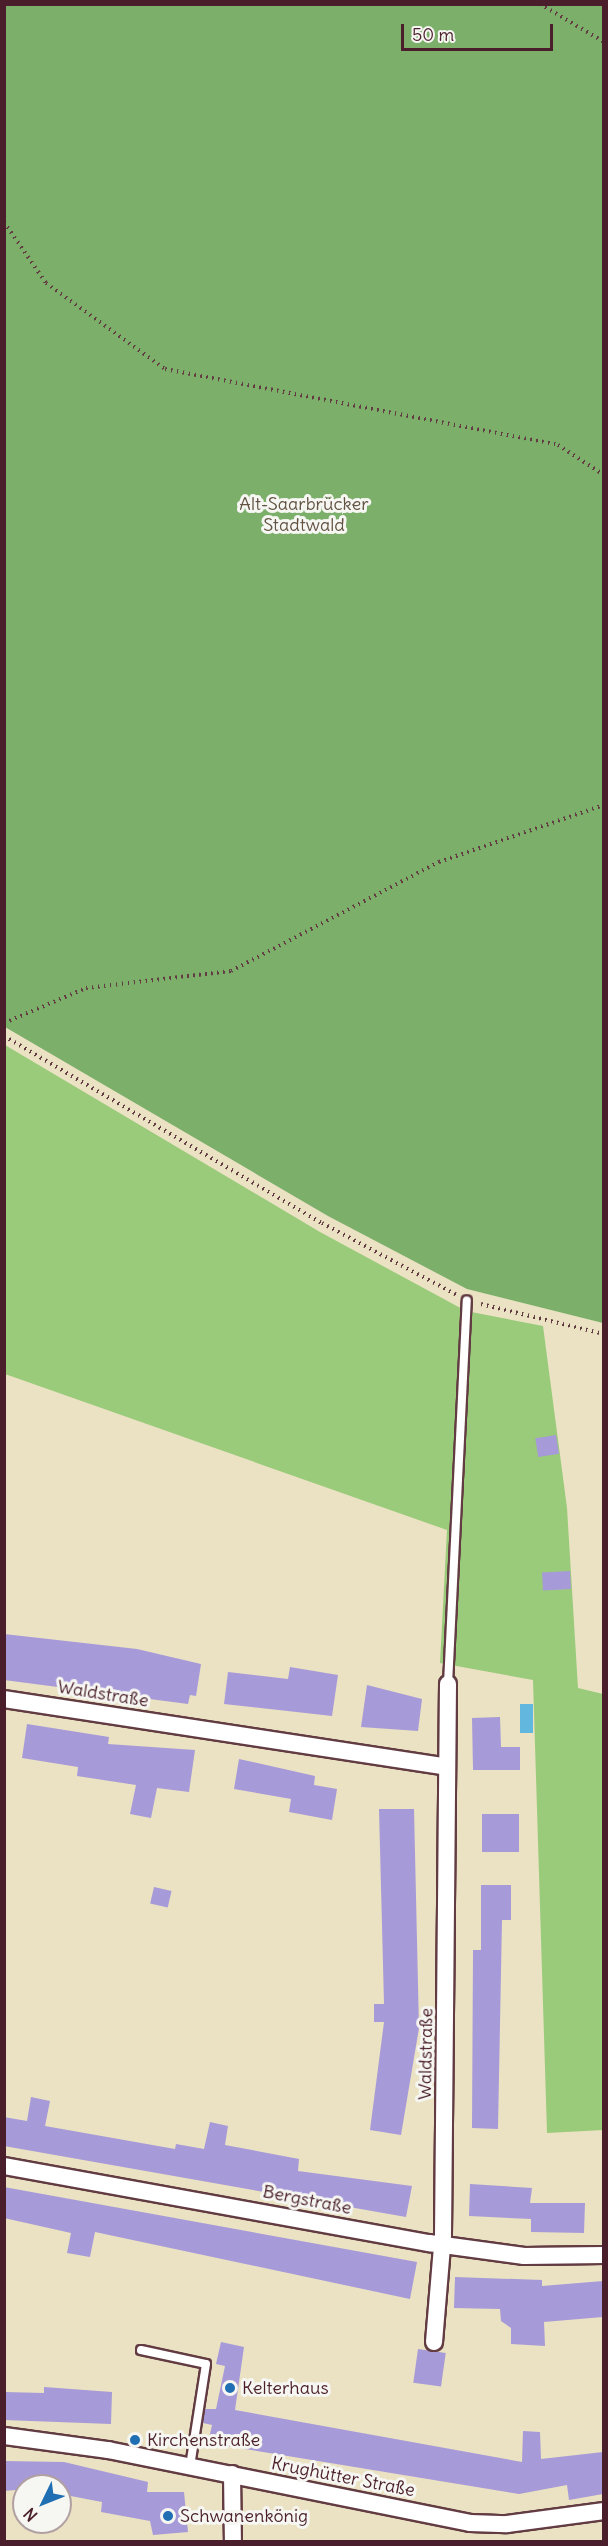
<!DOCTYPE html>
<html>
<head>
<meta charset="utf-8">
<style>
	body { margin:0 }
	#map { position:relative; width:608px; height:2546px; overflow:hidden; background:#eae2c3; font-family:Delius,sans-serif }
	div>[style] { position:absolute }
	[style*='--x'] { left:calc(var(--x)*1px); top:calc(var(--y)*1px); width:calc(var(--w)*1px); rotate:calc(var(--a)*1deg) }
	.green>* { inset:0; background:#9acb7a }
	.forest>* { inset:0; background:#7baf6a }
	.water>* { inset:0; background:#61b7de; transform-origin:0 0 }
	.building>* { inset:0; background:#a79ad8; transform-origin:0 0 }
	.path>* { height:4px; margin-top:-2px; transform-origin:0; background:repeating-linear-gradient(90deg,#623c42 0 1.5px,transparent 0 6px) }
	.roads { filter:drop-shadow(2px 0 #623c42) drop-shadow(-2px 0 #623c42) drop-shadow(0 2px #623c42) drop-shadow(0 -2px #623c42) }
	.service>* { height:8px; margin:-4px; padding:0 4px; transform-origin:4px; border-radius:4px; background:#fff }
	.minor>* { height:16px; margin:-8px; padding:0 8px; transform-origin:8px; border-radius:8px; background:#fff }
	.dots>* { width:16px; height:16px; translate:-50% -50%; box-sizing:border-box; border:3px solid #f6f6f2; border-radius:50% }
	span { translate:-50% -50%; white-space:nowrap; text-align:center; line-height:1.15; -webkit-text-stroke:6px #f6f6f2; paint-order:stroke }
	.park-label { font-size:18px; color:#625343 }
	.street-label { font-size:18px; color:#4a1f2b }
	.poi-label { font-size:18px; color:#4a1f2b }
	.left { translate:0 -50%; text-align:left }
	.frame { position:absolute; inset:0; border:6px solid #4a1f2b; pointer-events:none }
	.north { position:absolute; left:12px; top:2474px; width:60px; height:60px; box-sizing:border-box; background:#f6f6f2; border:2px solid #b1a0a2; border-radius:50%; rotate:227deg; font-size:16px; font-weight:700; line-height:24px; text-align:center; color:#4a1f2b }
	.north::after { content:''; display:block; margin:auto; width:21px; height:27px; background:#1f6fb2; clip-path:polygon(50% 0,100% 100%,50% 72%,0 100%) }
	.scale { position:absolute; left:401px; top:24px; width:152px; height:27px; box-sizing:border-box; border:3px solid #4a1f2b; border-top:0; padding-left:8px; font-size:18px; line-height:21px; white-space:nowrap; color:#4a1f2b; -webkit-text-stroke:4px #f6f6f2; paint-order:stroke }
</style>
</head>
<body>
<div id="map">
	<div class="green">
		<div style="clip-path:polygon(5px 1045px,320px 1232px,466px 1311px,543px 1326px,567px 1508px,578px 1688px,603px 1694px,603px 2130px,547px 2133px,533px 1680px,440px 1663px,447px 1530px,5px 1374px)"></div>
	</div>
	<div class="forest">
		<div style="clip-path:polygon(5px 4px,603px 5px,603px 1323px,467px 1289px,328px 1216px,5px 1027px)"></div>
	</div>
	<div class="water">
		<div style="left:520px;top:1704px;width:13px;height:29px"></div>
	</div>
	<div class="building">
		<div style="left:556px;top:1435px;width:19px;height:21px;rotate:81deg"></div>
		<div style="left:570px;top:1571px;width:18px;height:28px;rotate:87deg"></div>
		<div style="clip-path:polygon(4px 1634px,137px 1649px,201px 1664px,196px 1696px,190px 1695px,188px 1704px,4px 1680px)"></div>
		<div style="clip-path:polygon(290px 1667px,338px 1675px,332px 1716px,224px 1704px,228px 1672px,288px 1679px)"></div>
		<div style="clip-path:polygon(367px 1685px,422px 1699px,418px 1731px,361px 1727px)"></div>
		<div style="clip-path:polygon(500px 1717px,501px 1747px,520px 1747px,520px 1770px,473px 1770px,472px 1718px)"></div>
		<div style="clip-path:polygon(27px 1724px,109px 1737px,108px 1744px,195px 1750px,189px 1792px,157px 1788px,151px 1818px,130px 1814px,136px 1785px,77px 1776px,78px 1767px,22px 1758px)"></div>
		<div style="clip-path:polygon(239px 1759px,315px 1776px,314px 1785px,337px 1789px,332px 1820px,289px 1812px,291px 1799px,234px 1789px)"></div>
		<div style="clip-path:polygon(379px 1809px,414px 1809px,419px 2028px,401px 2135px,370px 2130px,384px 2022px,374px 2022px,374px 2004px,384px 2004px)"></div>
		<div style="left:482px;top:1814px;width:37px;height:38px"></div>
		<div style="clip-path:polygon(481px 1885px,511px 1885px,511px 1920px,502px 1920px,498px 2129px,472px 2128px,473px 1950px,481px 1950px)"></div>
		<div style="left:154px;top:1887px;width:18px;height:17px;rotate:13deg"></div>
		<div style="clip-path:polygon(31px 2097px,50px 2101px,45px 2126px,175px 2149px,176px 2144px,204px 2149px,210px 2122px,228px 2126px,225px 2145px,299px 2159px,298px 2171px,412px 2186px,406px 2217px,4px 2146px,4px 2117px,27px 2121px)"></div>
		<div style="clip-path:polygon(470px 2184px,532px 2188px,530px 2203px,585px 2203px,584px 2233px,531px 2232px,531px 2219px,469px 2216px)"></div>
		<div style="clip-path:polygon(4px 2187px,417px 2262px,410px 2299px,95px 2232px,90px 2257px,67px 2253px,71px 2233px,4px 2218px)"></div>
		<div style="clip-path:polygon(455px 2277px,542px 2280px,542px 2286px,603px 2281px,603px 2317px,544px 2322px,545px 2346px,511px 2344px,511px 2328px,501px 2321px,500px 2309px,454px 2308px)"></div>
		<div style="clip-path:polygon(221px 2342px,244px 2347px,235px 2410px,522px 2462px,523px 2431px,540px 2432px,541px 2459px,603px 2452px,603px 2494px,569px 2500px,567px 2485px,519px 2494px,208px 2443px,212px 2425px,203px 2423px,205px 2409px,216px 2409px,225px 2366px,216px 2364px)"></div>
		<div style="left:418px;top:2349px;width:28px;height:34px;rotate:8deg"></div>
		<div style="clip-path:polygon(44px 2387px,112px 2392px,111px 2424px,4px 2420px,4px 2392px,44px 2393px)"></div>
		<div style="clip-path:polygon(4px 2461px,64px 2462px,148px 2482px,147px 2492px,184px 2492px,188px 2532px,153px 2535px,150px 2521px,101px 2512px,102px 2502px,60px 2494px,60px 2486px,4px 2491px)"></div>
	</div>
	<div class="path">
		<div style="--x:540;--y:4;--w:74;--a:30.7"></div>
		<div style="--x:4;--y:222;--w:74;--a:55.5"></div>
		<div style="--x:46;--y:283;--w:147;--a:35.9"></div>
		<div style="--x:165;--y:369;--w:400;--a:10.9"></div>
		<div style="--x:558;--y:445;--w:55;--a:33.1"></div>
		<div style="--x:4;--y:1023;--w:89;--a:-23.1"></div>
		<div style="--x:86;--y:988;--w:146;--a:-6.7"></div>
		<div style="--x:231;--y:971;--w:235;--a:-27.7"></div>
		<div style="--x:439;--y:862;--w:175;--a:-19.1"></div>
		<div style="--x:4;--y:1036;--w:369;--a:30.5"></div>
		<div style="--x:322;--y:1223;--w:153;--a:28.1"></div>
		<div style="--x:481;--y:1304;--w:127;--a:13.7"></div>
	</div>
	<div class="roads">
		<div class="service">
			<div style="--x:448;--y:1684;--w:384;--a:-87.2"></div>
			<div style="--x:141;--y:2350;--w:66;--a:12.2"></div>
			<div style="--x:206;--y:2364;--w:103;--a:98.9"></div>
		</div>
		<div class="minor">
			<div style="--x:4;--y:1699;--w:445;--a:8.7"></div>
			<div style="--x:4;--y:2166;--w:432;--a:10.3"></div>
			<div style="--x:429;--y:2243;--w:96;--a:7.8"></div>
			<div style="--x:524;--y:2256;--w:80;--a:-0.7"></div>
			<div style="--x:434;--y:2342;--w:107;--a:-85.2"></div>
			<div style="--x:443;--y:2235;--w:551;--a:-89.48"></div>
			<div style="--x:4;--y:2436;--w:105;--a:7.7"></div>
			<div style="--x:108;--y:2450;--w:369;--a:11.4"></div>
			<div style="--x:470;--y:2523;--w:37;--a:2"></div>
			<div style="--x:507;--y:2524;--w:98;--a:-7.6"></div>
			<div style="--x:232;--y:2474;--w:68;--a:89.2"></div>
		</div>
	</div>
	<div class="dots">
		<div style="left:230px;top:2388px;background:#1f6fb2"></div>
		<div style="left:135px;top:2440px;background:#1f6fb2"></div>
		<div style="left:168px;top:2516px;background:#1f6fb2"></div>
	</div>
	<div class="park-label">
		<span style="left:304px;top:515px">Alt-Saarbrücker<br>Stadtwald</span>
	</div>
	<div class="street-label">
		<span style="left:103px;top:1694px;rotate:9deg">Waldstraße</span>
		<span style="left:426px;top:2054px;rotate:-89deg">Waldstraße</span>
		<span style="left:307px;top:2200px;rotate:11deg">Bergstraße</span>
		<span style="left:343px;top:2477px;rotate:11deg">Krughütter Straße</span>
	</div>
	<div class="poi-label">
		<span class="left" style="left:242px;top:2388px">Kelterhaus</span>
		<span class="left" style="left:147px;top:2440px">Kirchenstraße</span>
		<span class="left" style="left:180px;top:2516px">Schwanenkönig</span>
	</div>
	<div class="frame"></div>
	<div class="north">N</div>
	<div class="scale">50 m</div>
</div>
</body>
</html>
